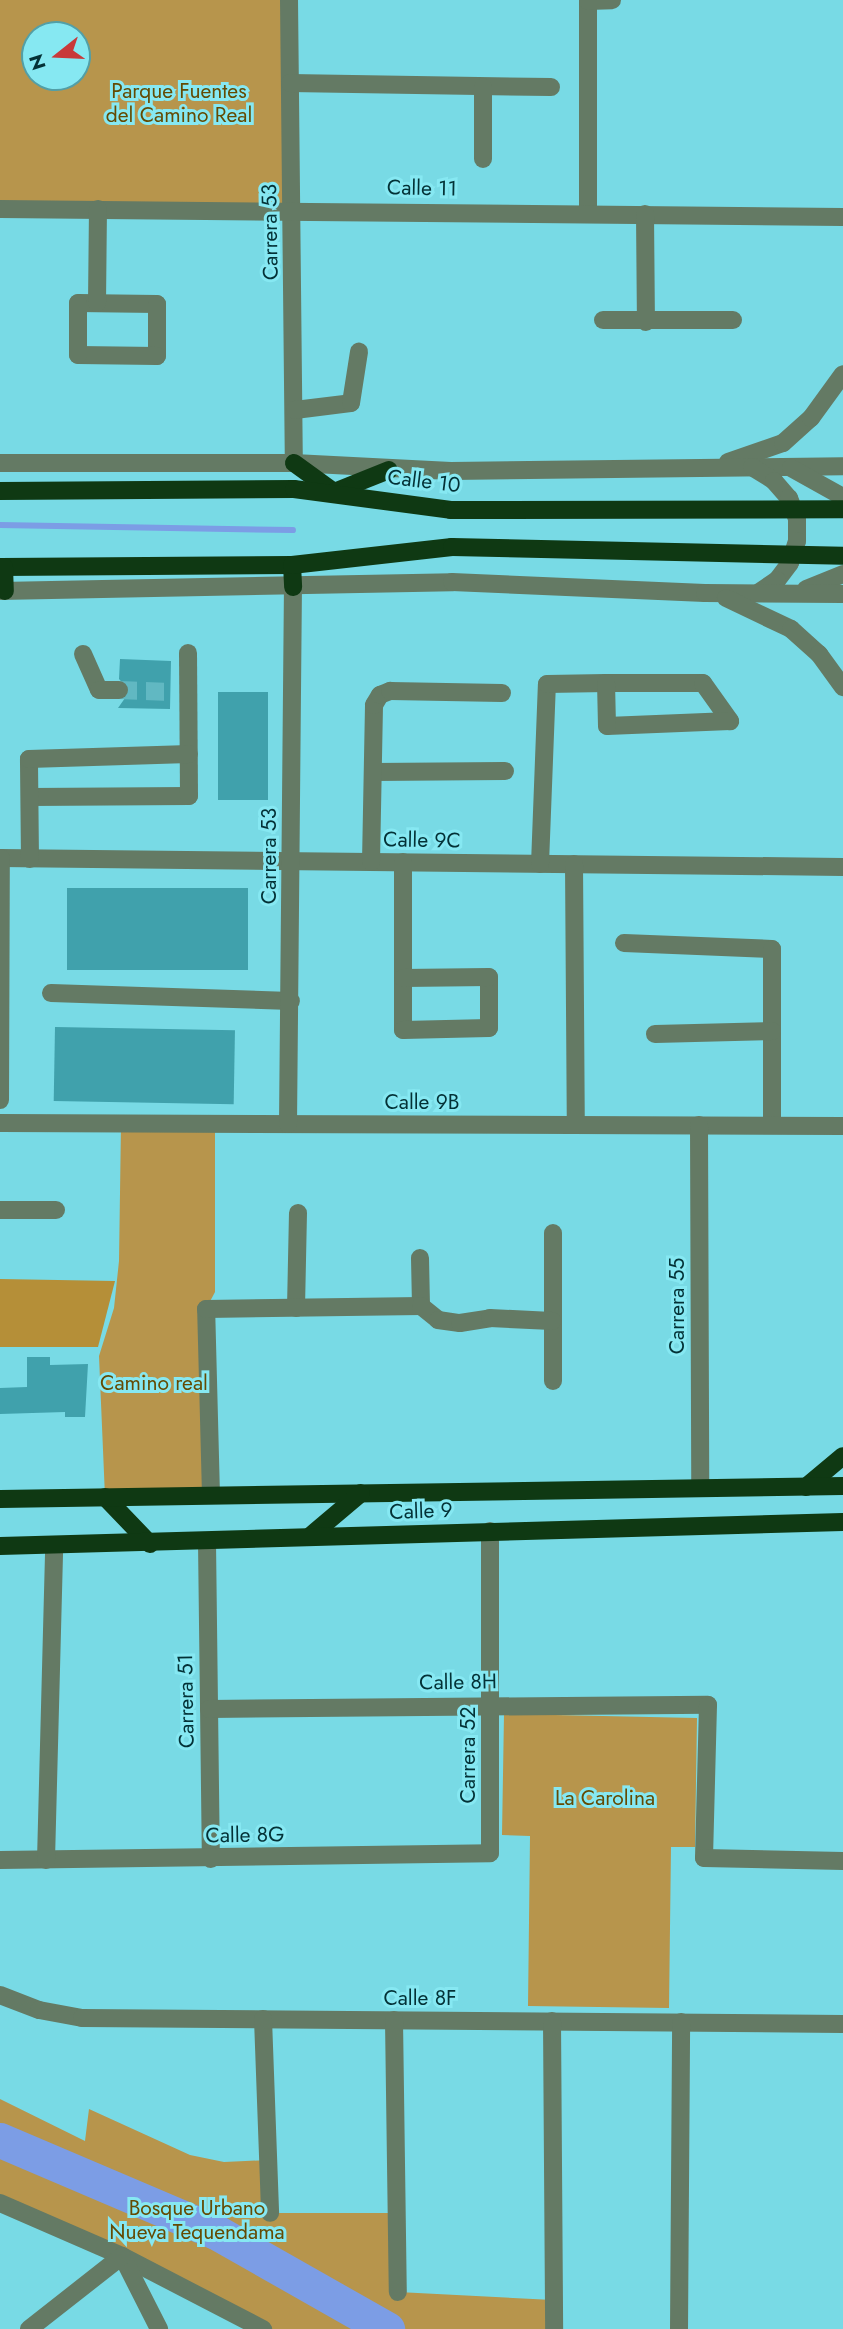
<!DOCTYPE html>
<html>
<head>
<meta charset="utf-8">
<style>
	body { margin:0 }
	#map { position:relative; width:843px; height:2329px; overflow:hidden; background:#78dae5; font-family:Jost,sans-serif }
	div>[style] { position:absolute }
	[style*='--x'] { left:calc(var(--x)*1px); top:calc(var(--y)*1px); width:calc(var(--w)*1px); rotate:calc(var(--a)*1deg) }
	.green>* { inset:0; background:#b7954c }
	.forest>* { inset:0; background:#b58f38 }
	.stream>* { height:6px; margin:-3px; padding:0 3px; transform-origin:3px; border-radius:3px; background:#7c9de5 }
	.river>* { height:35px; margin:-17.5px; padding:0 17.5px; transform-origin:17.5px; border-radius:17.5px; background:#7c9de5 }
	.building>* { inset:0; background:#40a1ac; transform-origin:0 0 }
	.minor-tunnel>* { height:18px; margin-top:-9px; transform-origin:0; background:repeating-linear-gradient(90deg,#61b8c2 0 18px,transparent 0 27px) }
	.minor>* { height:18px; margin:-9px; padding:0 9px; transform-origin:9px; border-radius:9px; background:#647a64 }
	.major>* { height:18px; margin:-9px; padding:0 9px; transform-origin:9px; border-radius:9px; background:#0f3913 }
	.major-bridge>* { height:18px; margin:-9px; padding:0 9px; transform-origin:9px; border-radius:9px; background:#0f3913 }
	span { translate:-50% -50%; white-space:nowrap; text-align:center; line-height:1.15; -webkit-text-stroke:6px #86e8f2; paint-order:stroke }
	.park-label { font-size:21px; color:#644a03 }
	.street-label { font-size:21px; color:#033136 }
	.north { position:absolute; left:21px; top:21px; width:70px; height:70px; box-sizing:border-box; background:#86e8f2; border:2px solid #529fa7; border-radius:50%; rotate:252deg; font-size:19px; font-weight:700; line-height:28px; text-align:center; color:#033136 }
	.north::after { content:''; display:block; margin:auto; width:24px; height:32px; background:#c8393a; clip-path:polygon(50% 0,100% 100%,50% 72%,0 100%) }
</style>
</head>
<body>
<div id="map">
	<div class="green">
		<div style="clip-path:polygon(evenodd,0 0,289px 0,293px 209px,0 209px,0 0,35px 35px,77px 35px,77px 77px,35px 77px,35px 35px)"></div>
		<div style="clip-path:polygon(121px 1124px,215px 1124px,215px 1292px,206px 1309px,211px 1495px,105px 1497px,99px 1356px,114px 1308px,119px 1261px)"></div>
		<div style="clip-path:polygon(504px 1714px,697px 1718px,695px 1847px,671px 1847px,669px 2008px,528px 2006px,530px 1836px,502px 1835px)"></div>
		<div style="clip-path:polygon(0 2099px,85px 2141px,89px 2109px,190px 2155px,224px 2162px,268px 2160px,270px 2213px,397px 2213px,398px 2292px,553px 2300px,554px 2329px,263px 2329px,0 2203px)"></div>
	</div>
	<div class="forest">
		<div style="clip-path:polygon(0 1279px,115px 1281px,98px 1347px,0 1347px)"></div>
	</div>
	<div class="stream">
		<div style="--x:0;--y:525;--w:293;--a:1"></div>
	</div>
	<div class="river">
		<div style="--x:0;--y:2140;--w:235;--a:23.1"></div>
		<div style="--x:216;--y:2232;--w:197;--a:29.6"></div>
	</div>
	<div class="building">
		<div style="clip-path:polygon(120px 659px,171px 661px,170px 709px,118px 708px,130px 691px,119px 679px)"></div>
		<div style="left:218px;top:692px;width:50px;height:108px"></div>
		<div style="left:67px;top:888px;width:181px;height:82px"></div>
		<div style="left:55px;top:1027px;width:180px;height:74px;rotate:1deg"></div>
		<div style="clip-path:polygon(27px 1357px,50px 1357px,50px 1365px,88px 1364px,85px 1417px,65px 1417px,65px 1412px,0 1414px,0 1388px,27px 1387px)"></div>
	</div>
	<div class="minor-tunnel">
		<div style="--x:119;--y:690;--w:51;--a:2.2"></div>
	</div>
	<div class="minor">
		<div style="--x:289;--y:0;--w:463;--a:89.4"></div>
		<div style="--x:588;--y:0;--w:213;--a:90"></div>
		<div style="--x:588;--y:1;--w:24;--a:-2"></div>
		<div style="--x:290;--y:83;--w:261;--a:0.9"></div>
		<div style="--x:483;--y:159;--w:72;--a:-90"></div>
		<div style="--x:0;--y:209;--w:843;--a:0.54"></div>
		<div style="--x:645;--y:214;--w:108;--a:89.5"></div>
		<div style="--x:78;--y:303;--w:79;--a:0.7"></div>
		<div style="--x:157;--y:304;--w:52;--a:90"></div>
		<div style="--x:157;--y:356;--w:79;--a:-179.3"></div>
		<div style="--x:78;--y:355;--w:52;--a:-90"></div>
		<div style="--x:97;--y:303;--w:94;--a:-89.4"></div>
		<div style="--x:603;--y:320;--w:130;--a:0"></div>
		<div style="--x:295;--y:410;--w:56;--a:-7.1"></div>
		<div style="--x:351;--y:403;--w:52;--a:-81.1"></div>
		<div style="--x:728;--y:462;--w:58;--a:-19.1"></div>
		<div style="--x:783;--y:443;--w:38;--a:-42"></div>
		<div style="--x:811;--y:418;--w:54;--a:-54"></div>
		<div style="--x:0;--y:463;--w:294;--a:0"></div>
		<div style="--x:294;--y:463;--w:157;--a:2.9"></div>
		<div style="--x:451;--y:471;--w:392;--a:-0.7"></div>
		<div style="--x:752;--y:467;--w:26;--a:32"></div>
		<div style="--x:774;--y:481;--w:23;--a:49"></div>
		<div style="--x:789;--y:498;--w:22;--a:69"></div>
		<div style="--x:797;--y:519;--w:22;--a:90"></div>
		<div style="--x:797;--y:541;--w:23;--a:108"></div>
		<div style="--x:790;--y:563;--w:21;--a:127"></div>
		<div style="--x:777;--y:580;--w:23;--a:146"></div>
		<div style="--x:791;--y:468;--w:60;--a:29.1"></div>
		<div style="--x:806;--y:589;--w:40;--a:-22"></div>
		<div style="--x:0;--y:591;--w:452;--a:-1.1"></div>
		<div style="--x:452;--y:582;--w:253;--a:2.5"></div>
		<div style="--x:705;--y:593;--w:138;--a:0.4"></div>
		<div style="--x:726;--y:598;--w:72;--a:25.5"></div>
		<div style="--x:791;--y:629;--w:38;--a:42"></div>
		<div style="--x:819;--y:654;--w:41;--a:54"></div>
		<div style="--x:83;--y:654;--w:39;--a:66"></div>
		<div style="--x:99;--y:690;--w:20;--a:0"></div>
		<div style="--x:373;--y:772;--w:132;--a:-0.4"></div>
		<div style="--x:30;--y:797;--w:159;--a:-0.4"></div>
		<div style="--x:189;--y:796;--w:143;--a:-90.4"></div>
		<div style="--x:0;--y:858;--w:843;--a:0.61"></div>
		<div style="--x:30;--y:859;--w:100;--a:-90.6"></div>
		<div style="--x:29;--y:759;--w:160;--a:-1.8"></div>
		<div style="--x:371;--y:862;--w:157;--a:-88.9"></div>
		<div style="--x:374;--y:705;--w:12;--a:-59"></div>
		<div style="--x:380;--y:695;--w:11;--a:-22"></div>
		<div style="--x:390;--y:691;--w:112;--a:1"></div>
		<div style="--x:403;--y:862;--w:168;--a:90"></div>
		<div style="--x:403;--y:1030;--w:86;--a:-1.3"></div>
		<div style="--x:489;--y:1028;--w:51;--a:-90"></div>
		<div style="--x:489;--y:977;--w:86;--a:179.3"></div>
		<div style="--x:540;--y:864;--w:180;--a:-87.8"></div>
		<div style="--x:547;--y:684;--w:59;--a:-1"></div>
		<div style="--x:606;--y:683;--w:97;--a:0"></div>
		<div style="--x:703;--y:683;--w:47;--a:54.6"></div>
		<div style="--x:730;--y:721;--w:123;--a:177.7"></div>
		<div style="--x:607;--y:726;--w:43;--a:-91.3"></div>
		<div style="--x:574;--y:864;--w:261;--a:89.6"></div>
		<div style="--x:624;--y:943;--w:148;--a:2.3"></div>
		<div style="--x:772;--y:949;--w:176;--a:90"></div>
		<div style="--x:51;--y:993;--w:240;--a:1.9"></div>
		<div style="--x:655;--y:1034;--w:117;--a:-1.5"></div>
		<div style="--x:0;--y:1100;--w:242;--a:-89.8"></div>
		<div style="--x:0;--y:1123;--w:843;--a:0.2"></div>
		<div style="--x:288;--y:1124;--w:537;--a:-89.47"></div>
		<div style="--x:699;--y:1125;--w:362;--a:89.8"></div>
		<div style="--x:0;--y:1210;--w:56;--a:0"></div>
		<div style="--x:420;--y:1258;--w:48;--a:88.8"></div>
		<div style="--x:296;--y:1308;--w:95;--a:-88.8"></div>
		<div style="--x:553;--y:1381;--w:148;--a:-90"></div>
		<div style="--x:211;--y:1495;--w:186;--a:-91.5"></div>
		<div style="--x:206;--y:1309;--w:215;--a:-0.8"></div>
		<div style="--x:421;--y:1306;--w:22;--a:39"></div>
		<div style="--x:438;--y:1320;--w:22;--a:8"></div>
		<div style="--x:460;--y:1323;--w:30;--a:-9"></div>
		<div style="--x:490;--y:1318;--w:62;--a:2.8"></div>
		<div style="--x:207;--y:1542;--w:317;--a:89.3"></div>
		<div style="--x:209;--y:1709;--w:499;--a:-0.5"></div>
		<div style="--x:708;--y:1705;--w:153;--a:91.5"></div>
		<div style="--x:704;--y:1858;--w:139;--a:1.2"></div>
		<div style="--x:0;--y:1860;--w:490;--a:-0.8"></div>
		<div style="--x:490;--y:1853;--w:322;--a:-90"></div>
		<div style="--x:46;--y:1860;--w:315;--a:-88.5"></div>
		<div style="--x:0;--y:1995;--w:42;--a:21"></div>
		<div style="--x:39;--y:2010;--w:44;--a:10.5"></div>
		<div style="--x:82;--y:2018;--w:761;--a:0.45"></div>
		<div style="--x:263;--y:2019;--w:194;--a:87.9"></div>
		<div style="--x:394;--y:2020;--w:272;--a:89.2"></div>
		<div style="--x:552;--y:2021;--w:308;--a:89.6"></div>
		<div style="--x:0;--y:2203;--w:133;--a:23.5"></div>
		<div style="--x:122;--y:2256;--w:159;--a:27.4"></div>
		<div style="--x:122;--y:2256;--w:82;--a:63.1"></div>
		<div style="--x:29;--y:2329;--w:118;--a:-38.1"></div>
		<div style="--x:679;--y:2329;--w:307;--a:-89.6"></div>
	</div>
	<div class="major">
		<div style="--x:294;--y:463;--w:49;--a:35.9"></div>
		<div style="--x:334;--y:492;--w:59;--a:-21.8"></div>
		<div style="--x:0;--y:491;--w:294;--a:-0.4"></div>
		<div style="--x:294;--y:489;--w:158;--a:7.6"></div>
		<div style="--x:292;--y:565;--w:22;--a:87"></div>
		<div style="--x:0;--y:567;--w:292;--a:-0.4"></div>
		<div style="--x:292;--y:565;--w:161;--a:-6.4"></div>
		<div style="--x:4;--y:567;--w:24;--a:88"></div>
		<div style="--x:806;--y:1487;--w:48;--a:-40"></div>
		<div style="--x:105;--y:1497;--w:65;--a:46.2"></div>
		<div style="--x:0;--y:1499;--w:843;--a:-0.88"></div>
		<div style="--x:309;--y:1537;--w:68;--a:-40.2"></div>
		<div style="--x:0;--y:1546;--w:843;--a:-1.63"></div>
	</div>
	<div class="major-bridge">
		<div style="--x:451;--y:510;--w:392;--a:-0.1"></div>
		<div style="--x:452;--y:547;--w:391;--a:1.3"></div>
	</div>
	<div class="park-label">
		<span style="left:179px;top:103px">Parque Fuentes<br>del Camino Real</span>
		<span style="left:154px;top:1383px">Camino real</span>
		<span style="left:605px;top:1798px">La Carolina</span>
		<span style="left:197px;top:2220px">Bosque Urbano<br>Nueva Tequendama</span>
	</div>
	<div class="street-label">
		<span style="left:422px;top:188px;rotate:1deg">Calle 11</span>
		<span style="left:270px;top:232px;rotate:-91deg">Carrera 53</span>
		<span style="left:424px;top:481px;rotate:7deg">Calle 10</span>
		<span style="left:422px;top:840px;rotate:1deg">Calle 9C</span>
		<span style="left:269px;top:856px;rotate:-90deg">Carrera 53</span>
		<span style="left:422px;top:1102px">Calle 9B</span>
		<span style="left:677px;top:1306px;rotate:-90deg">Carrera 55</span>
		<span style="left:421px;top:1511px;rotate:-2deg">Calle 9</span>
		<span style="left:458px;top:1682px;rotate:-1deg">Calle 8H</span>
		<span style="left:186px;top:1701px;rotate:-91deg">Carrera 51</span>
		<span style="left:468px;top:1755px;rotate:-90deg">Carrera 52</span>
		<span style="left:245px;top:1835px;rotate:-1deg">Calle 8G</span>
		<span style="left:420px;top:1998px">Calle 8F</span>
	</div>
	<div class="north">N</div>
</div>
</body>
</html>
